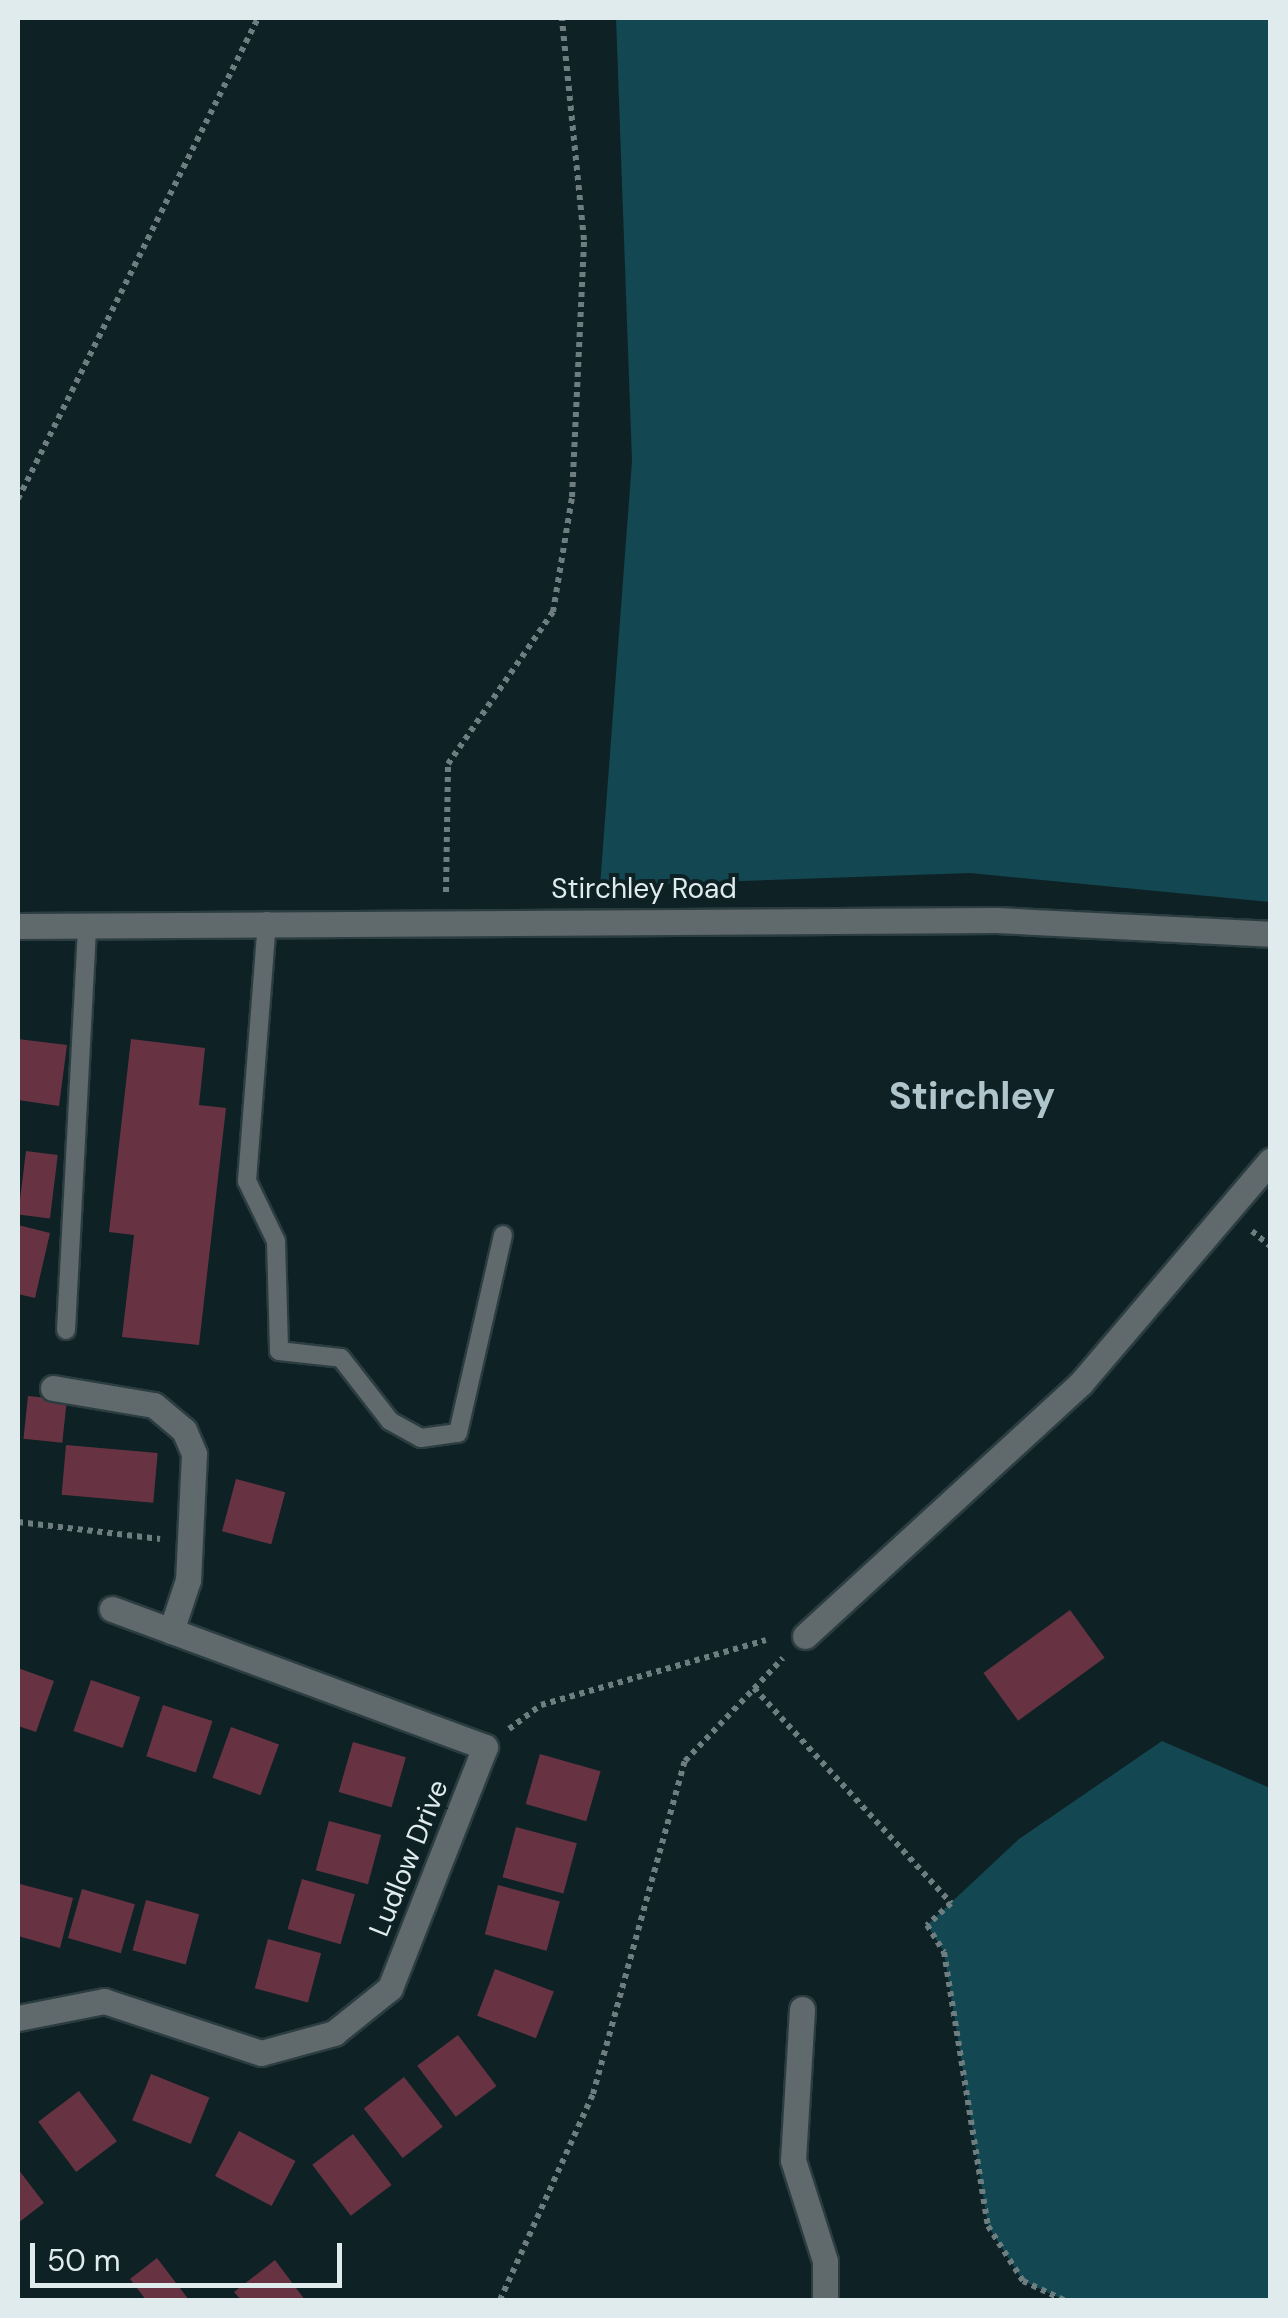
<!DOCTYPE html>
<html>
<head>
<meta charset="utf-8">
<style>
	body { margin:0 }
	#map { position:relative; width:1288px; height:2318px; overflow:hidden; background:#0e2125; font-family:"DM Sans",sans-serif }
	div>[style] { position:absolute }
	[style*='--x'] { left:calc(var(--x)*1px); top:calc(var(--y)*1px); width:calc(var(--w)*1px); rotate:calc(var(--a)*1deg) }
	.green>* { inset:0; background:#134751 }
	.building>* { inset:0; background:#673342; transform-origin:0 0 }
	.path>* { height:6px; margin-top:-3px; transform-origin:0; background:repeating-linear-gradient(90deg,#6d7d80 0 5px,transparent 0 10px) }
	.roads { filter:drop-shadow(2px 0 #2b3d41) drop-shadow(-2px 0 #2b3d41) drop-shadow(0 2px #2b3d41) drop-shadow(0 -2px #2b3d41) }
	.lane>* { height:18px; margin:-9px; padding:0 9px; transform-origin:9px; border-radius:9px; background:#60696b }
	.street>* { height:25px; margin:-12.5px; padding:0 12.5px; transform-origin:12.5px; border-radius:12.5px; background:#60696b }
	span { translate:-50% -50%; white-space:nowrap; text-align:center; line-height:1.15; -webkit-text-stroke:8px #0e2125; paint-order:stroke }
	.street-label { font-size:28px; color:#e0ebee }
	.district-label { font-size:38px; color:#aec5cb; font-weight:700 }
	.frame { position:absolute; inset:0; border:20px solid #e0ebee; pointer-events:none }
	.scale { position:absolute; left:30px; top:2243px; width:312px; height:45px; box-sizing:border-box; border:5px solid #e0ebee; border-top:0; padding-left:12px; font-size:30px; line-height:35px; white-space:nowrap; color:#e0ebee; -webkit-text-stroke:8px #0e2125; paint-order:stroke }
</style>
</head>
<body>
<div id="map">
	<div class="green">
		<div style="clip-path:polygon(616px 18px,1270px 18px,1270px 902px,970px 873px,600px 886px,632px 461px)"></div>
		<div style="clip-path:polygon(1162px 1741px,1270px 1788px,1270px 2300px,1064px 2300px,1023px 2281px,988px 2226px,944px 1952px,927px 1925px,1019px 1839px)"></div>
	</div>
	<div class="building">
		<div style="clip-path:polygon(18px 1039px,67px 1045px,59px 1106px,18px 1100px)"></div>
		<div style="clip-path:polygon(131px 1039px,205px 1048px,199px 1105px,226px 1108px,199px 1345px,122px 1337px,134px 1235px,109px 1232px)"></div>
		<div style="left:26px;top:1151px;width:32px;height:64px;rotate:7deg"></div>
		<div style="clip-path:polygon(18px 1225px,50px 1233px,35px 1298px,18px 1294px)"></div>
		<div style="left:28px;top:1396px;width:39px;height:43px;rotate:6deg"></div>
		<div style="left:66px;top:1445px;width:92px;height:50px;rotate:5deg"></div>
		<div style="left:236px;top:1479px;width:51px;height:54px;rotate:15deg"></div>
		<div style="left:1070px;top:1610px;width:59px;height:107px;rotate:54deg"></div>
		<div style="clip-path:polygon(18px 1668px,54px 1681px,36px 1732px,18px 1726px)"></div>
		<div style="left:91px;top:1680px;width:52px;height:54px;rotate:19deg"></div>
		<div style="left:163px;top:1705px;width:52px;height:54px;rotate:18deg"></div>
		<div style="left:231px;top:1727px;width:51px;height:54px;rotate:20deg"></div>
		<div style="left:353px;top:1742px;width:55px;height:52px;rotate:16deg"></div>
		<div style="left:540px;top:1754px;width:63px;height:52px;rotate:16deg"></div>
		<div style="left:329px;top:1821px;width:54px;height:51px;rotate:15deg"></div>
		<div style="left:516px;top:1827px;width:63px;height:52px;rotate:15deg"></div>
		<div style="left:302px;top:1879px;width:55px;height:52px;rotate:16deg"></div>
		<div style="clip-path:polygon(20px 1884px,73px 1898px,60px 1948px,18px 1936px)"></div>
		<div style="left:498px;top:1885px;width:64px;height:51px;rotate:15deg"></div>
		<div style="left:82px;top:1889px;width:55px;height:51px;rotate:16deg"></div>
		<div style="left:146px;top:1900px;width:55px;height:52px;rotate:15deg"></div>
		<div style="left:268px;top:1939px;width:55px;height:51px;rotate:15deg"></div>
		<div style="left:495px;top:1969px;width:63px;height:50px;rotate:21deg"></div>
		<div style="left:458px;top:2035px;width:64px;height:51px;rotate:53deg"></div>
		<div style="left:151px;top:2074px;width:63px;height:50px;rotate:22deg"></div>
		<div style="left:404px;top:2077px;width:63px;height:51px;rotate:52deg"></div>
		<div style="left:79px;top:2091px;width:63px;height:51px;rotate:53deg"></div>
		<div style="left:239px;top:2131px;width:64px;height:51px;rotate:28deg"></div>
		<div style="left:353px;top:2134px;width:64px;height:51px;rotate:53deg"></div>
		<div style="clip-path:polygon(18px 2169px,44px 2203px,18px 2223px)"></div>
		<div style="clip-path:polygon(157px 2258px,189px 2300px,146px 2300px,130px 2279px)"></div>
		<div style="clip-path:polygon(275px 2260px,305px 2300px,241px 2300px,234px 2292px)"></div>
	</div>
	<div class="path">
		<div style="--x:18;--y:499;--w:538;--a:-63.48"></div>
		<div style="--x:446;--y:892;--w:128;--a:-89.1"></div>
		<div style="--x:448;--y:764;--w:185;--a:-55.4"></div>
		<div style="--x:553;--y:612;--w:117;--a:-80.6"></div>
		<div style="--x:572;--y:497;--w:257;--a:-87.3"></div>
		<div style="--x:584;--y:240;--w:223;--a:-95.7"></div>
		<div style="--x:1252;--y:1231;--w:23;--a:40"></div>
		<div style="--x:18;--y:1522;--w:143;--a:6.8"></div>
		<div style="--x:754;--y:1688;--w:292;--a:47.5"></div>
		<div style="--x:951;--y:1903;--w:33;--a:137"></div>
		<div style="--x:927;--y:1925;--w:32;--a:58"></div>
		<div style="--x:944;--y:1952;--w:278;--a:80.9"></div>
		<div style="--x:988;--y:2226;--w:65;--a:57.5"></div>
		<div style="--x:1023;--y:2281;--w:45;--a:24.9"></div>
		<div style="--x:509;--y:1729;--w:40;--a:-37"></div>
		<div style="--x:541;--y:1705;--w:234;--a:-16.1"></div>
		<div style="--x:500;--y:2300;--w:226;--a:-65.7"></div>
		<div style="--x:593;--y:2094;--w:345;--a:-74.6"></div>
		<div style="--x:685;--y:1761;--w:142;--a:-46.4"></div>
	</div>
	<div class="roads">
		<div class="lane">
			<div style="--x:267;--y:921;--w:261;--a:94.4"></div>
			<div style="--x:247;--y:1181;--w:67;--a:64.2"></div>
			<div style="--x:276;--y:1241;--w:110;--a:88.4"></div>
			<div style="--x:279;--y:1351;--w:62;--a:6.4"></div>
			<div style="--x:341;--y:1358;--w:80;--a:52.1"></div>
			<div style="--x:390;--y:1421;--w:35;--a:29"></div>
			<div style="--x:421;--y:1438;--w:37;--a:-8"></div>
			<div style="--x:458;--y:1433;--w:203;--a:-77.2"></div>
			<div style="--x:66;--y:1330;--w:407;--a:-87"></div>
		</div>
		<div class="street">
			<div style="--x:18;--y:926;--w:979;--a:-0.35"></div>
			<div style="--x:997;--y:920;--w:273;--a:2.9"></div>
			<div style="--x:53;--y:1388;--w:102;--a:9.6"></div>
			<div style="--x:154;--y:1405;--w:39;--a:40"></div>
			<div style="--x:184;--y:1430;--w:26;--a:67"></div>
			<div style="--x:194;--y:1454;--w:126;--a:92.7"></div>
			<div style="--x:188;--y:1580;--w:54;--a:108.4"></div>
			<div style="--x:805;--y:1636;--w:374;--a:-42.5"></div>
			<div style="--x:1081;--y:1383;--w:292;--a:-49.6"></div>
			<div style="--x:802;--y:2009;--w:151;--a:93.4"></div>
			<div style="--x:793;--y:2160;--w:106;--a:72.4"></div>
			<div style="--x:825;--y:2261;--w:39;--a:90"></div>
			<div style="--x:18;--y:2018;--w:88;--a:-11.2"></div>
			<div style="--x:104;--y:2001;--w:165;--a:18.3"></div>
			<div style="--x:261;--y:2053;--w:76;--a:-15.3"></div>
			<div style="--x:334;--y:2033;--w:72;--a:-38.8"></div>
			<div style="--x:390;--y:1988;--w:259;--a:-68.5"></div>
			<div style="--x:485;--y:1747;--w:398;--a:-159.7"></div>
		</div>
	</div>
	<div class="street-label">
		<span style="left:644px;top:889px">Stirchley Road</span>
		<span style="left:409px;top:1858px;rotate:-68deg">Ludlow Drive</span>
	</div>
	<div class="district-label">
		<span style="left:972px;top:1097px">Stirchley</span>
	</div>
	<div class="frame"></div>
	<div class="scale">50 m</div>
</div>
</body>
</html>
